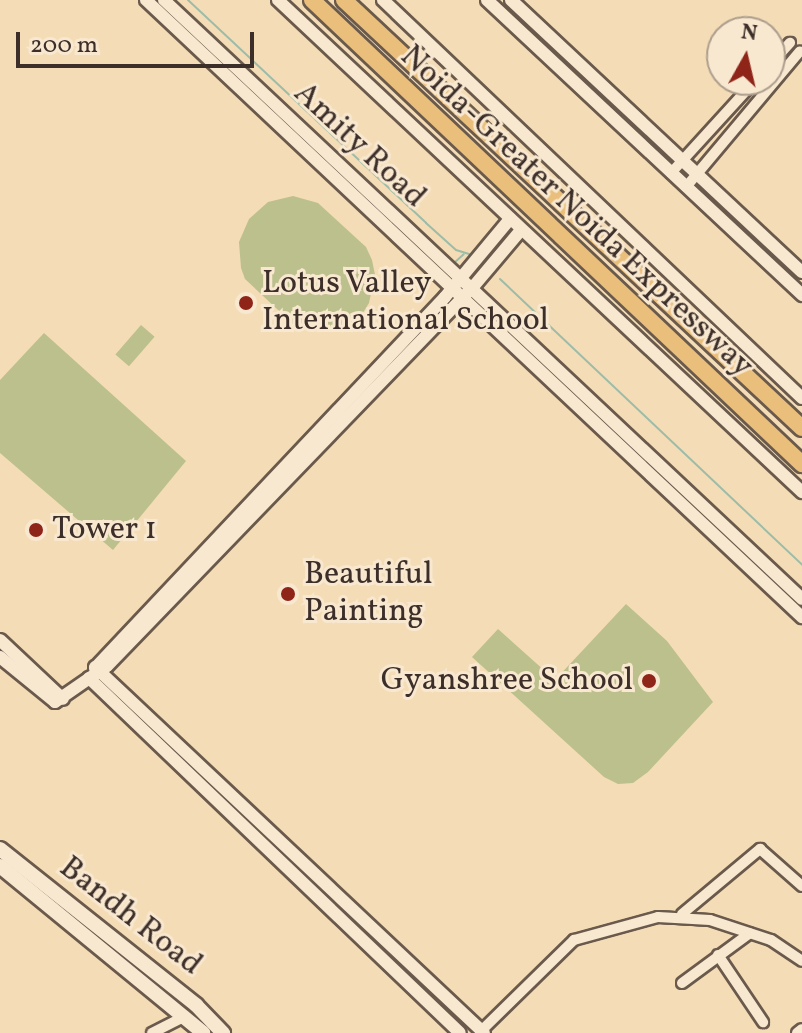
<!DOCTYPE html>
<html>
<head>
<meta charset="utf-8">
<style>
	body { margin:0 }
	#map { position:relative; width:802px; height:1033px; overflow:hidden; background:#f4dcb6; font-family:Vollkorn,serif }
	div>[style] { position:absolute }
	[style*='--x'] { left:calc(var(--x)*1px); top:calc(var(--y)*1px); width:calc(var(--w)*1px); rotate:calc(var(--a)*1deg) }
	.green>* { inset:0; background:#bcc08d; transform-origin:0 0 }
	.stream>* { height:2px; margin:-1px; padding:0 1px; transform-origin:1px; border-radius:1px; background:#9dbca8 }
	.roads { filter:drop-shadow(2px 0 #6a5a4c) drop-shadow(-2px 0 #6a5a4c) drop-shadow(0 2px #6a5a4c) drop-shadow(0 -2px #6a5a4c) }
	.minor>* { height:10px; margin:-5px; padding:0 5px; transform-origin:5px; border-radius:5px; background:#f8e8d0 }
	.tertiary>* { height:12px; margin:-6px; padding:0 6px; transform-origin:6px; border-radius:6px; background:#f8e8d0 }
	.secondary>* { height:14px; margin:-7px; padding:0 7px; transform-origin:7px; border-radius:7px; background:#f8e8d0 }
	.trunk>* { height:16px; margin:-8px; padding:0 8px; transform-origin:8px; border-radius:8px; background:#eabe7b }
	.dots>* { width:22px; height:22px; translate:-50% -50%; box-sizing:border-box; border:4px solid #f8e8d0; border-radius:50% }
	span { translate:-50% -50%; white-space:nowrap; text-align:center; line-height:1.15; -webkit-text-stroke:6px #f8e8d0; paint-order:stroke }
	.street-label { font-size:32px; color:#3c2e29 }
	.poi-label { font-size:32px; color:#3c2e29 }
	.left { translate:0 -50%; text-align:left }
	.right { translate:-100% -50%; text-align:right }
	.north { position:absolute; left:706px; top:16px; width:80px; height:80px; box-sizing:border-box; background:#f8e8d0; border:2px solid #ad9e8d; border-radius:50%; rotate:8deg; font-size:22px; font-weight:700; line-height:32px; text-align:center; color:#3c2e29 }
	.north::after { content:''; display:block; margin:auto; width:28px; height:36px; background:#8f2418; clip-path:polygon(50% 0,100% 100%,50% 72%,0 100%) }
	.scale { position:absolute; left:16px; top:32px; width:238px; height:36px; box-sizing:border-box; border:4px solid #3c2e29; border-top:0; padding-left:10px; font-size:24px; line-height:28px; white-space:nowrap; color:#3c2e29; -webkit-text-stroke:6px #f8e8d0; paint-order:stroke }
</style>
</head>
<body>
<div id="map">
	<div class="green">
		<div style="clip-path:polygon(293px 196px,318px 203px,366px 247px,372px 260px,375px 275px,369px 303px,361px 316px,336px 331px,306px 330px,293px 324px,245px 279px,241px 268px,239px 242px,249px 219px,268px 202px)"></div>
		<div style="left:141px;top:325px;width:18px;height:39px;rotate:41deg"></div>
		<div style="clip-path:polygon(44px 333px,186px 461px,113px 550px,0 453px,0 380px)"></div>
		<div style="clip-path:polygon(626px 604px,667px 641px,713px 702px,648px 772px,633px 783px,618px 784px,604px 777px,472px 657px,498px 629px,555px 680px)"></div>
	</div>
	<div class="stream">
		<div style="--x:188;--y:0;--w:326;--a:43.1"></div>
		<div style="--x:426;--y:223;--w:40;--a:42"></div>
		<div style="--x:456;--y:250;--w:17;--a:17"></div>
		<div style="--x:454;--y:263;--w:13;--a:-42"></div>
		<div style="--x:500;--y:279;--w:416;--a:43.4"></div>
	</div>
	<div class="roads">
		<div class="minor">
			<div style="--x:770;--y:65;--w:30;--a:-48"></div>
			<div style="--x:671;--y:173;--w:126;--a:-47.6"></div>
			<div style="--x:686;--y:187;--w:177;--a:-50"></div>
			<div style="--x:682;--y:914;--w:102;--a:-39.8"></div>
			<div style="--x:760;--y:849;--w:56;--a:41.4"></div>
			<div style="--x:718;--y:955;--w:81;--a:56.1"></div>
			<div style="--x:682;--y:983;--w:84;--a:-36.3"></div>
			<div style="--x:482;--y:1030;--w:129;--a:-44.4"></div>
			<div style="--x:574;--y:940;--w:87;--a:-15.3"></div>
			<div style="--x:658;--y:917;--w:52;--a:3.3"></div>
			<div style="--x:710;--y:920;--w:64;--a:18.2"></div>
			<div style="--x:771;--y:940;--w:37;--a:34"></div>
			<div style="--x:152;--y:1033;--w:37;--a:-27"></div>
			<div style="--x:797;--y:1033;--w:6;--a:-39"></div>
		</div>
		<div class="tertiary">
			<div style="--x:146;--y:0;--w:901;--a:43.25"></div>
			<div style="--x:164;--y:0;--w:875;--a:43.19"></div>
			<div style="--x:278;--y:0;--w:719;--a:43.2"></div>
			<div style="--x:383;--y:0;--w:578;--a:43.53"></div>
			<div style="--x:487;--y:0;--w:432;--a:43.1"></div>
			<div style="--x:511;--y:0;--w:398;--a:43.1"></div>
			<div style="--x:0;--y:640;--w:86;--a:43.1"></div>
			<div style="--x:0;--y:657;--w:71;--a:39.3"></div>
			<div style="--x:55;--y:702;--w:63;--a:-34.7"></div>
			<div style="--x:107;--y:666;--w:527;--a:-46"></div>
			<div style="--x:473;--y:287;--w:75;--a:-49.9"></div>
			<div style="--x:95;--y:667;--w:534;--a:43.26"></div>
			<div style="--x:95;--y:668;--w:510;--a:-46.67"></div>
			<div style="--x:445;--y:297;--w:102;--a:-50.2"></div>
			<div style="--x:89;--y:678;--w:513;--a:43.74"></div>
		</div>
		<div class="secondary">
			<div style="--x:0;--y:849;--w:251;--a:38.5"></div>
			<div style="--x:196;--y:1005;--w:39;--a:46"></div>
			<div style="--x:0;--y:866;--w:263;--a:39.4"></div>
		</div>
		<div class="trunk">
			<div style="--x:312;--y:0;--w:675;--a:43.44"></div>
			<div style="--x:344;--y:0;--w:627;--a:43.06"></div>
		</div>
	</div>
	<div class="dots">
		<div style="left:246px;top:303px;background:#8f2418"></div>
		<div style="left:36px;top:530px;background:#8f2418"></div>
		<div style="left:288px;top:594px;background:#8f2418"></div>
		<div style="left:649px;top:681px;background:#8f2418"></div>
	</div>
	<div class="street-label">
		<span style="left:359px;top:146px;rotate:43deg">Amity Road</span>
		<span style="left:576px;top:212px;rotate:43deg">Noida-Greater Noida Expressway</span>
		<span style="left:130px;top:917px;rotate:38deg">Bandh Road</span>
	</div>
	<div class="poi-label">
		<span class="left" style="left:262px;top:303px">Lotus Valley<br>International School</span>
		<span class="left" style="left:52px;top:530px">Tower 1</span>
		<span class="left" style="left:304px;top:594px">Beautiful<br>Painting</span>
		<span class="right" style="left:633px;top:681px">Gyanshree School</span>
	</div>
	<div class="north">N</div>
	<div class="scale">200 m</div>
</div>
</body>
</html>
